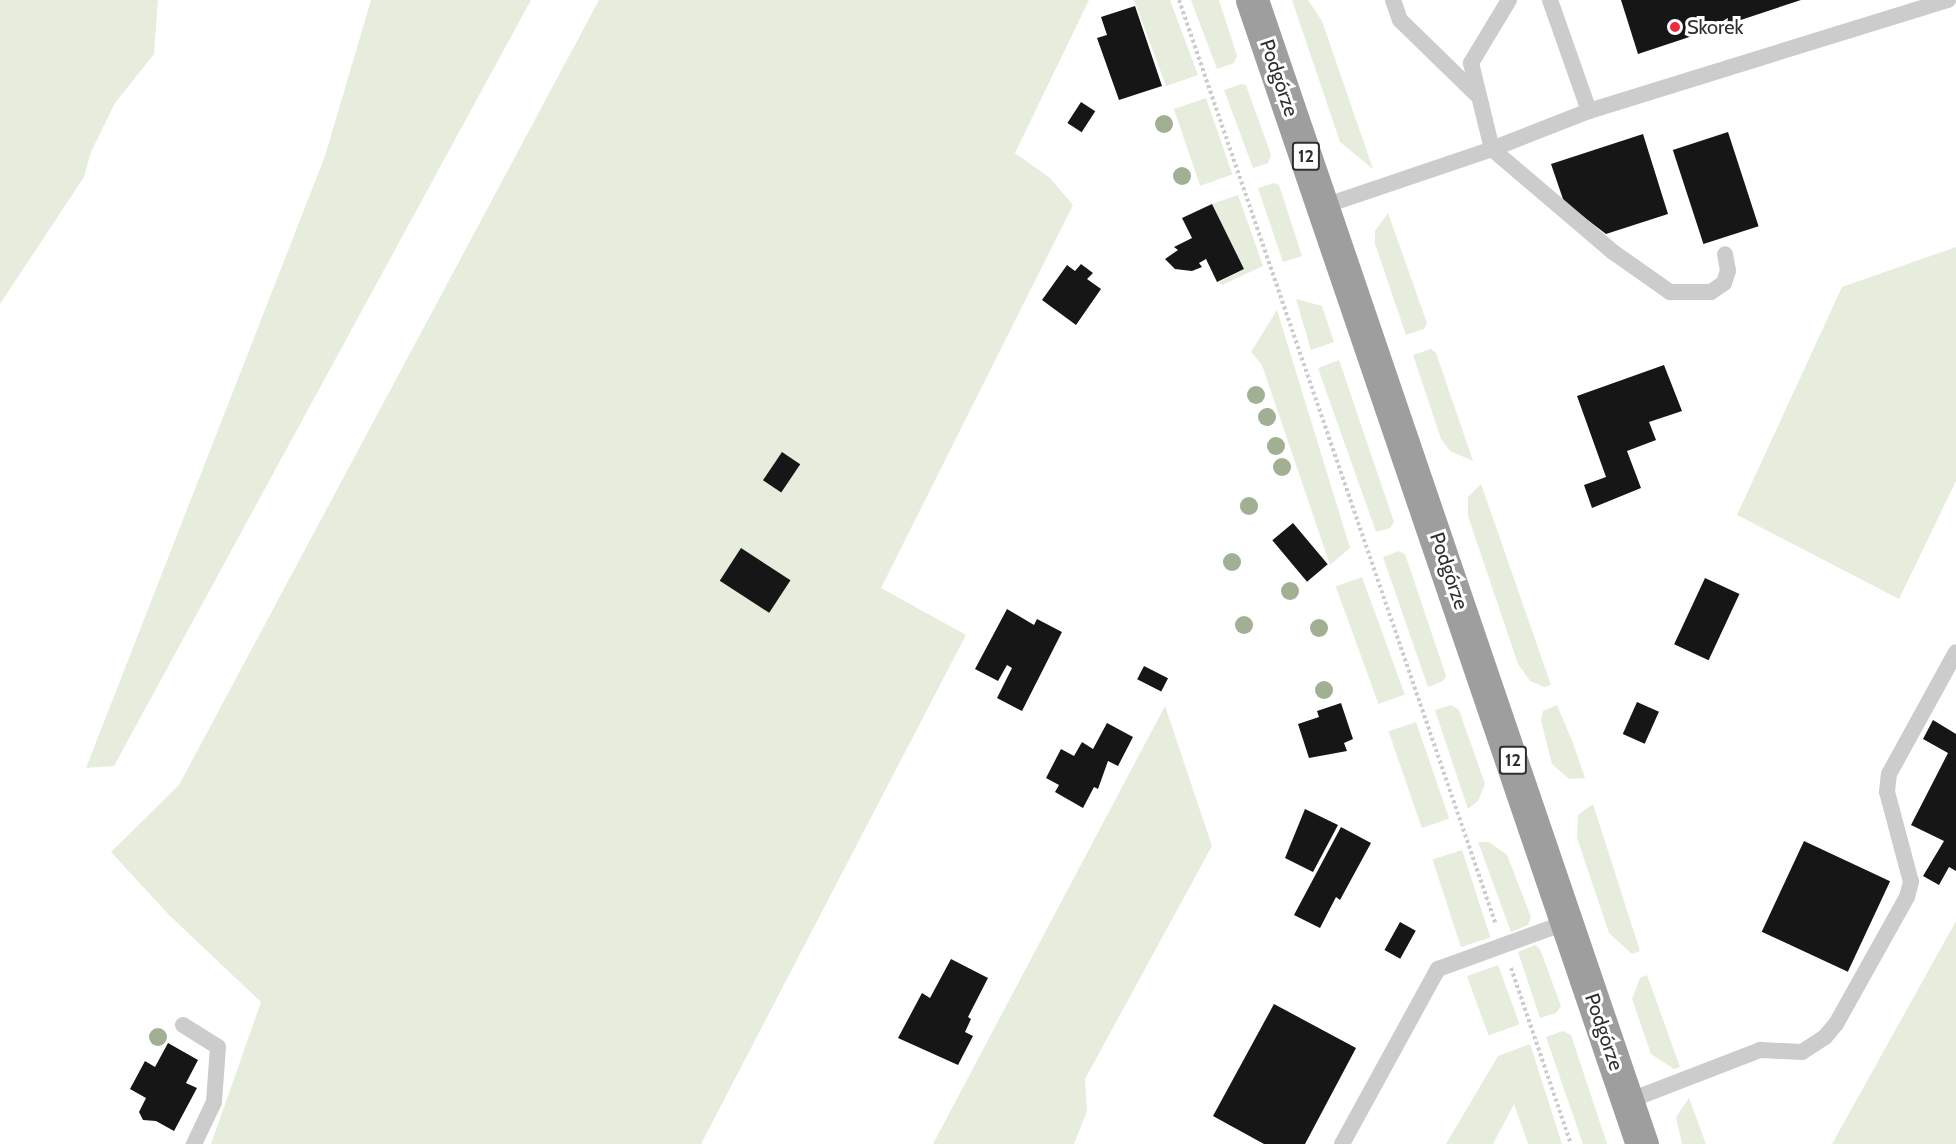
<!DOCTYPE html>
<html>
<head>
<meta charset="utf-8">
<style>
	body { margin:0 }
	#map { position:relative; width:1956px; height:1144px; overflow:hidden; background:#fff; font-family:Cabin,sans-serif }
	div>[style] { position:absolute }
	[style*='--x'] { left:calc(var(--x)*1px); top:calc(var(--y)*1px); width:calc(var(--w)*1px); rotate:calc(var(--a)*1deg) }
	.green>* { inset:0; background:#e6eddc; transform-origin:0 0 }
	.building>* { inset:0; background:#161616; transform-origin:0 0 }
	.path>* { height:4px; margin-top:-2px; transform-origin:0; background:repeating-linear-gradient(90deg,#ccc 0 3px,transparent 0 6px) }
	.service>* { height:16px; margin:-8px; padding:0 8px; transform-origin:8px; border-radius:8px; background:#ccc }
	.trunk>* { height:33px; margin:-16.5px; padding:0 16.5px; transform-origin:16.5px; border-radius:16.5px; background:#9e9e9e }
	.trees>* { width:18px; height:18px; margin:-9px; border-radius:50%; background:#a1af93 }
	.dots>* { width:16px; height:16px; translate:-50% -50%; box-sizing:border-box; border:3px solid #fff; border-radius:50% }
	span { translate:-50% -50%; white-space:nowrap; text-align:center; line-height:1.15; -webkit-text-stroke:6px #fff; paint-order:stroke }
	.shield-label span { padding:2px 4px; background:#fff; border:2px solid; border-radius:4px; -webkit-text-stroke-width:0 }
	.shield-label { font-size:18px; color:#2f2f2f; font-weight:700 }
	.poi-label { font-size:20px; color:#2f2f2f }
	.left { translate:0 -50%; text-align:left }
	.street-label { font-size:20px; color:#2f2f2f }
</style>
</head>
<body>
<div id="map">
	<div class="green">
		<div style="clip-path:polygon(0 0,158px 0,154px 54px,115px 103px,91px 152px,84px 177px,0 304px)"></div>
		<div style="clip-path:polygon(371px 0,531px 0,114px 766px,86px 768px,325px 156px)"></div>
		<div style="clip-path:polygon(599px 0,1089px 0,1015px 153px,1050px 178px,1073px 205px,881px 588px,966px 635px,701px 1144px,211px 1144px,261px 1002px,169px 915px,111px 852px,179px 785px)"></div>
		<div style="clip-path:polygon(1134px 0,1170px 0,1198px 75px,1166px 86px)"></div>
		<div style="clip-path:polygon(1191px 0,1219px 0,1237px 56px,1234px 63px,1217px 69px)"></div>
		<div style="clip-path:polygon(1292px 0,1308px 0,1322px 21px,1373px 169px,1340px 142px)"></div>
		<div style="clip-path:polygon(1241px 84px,1246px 85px,1271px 155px,1268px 163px,1253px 168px,1224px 90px)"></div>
		<div style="left:1206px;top:98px;width:81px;height:34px;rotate:71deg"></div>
		<div style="clip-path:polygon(1274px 183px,1279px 185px,1302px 256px,1283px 262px,1258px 188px)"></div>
		<div style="clip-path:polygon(1238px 195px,1263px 266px,1222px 285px,1219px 282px,1244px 269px,1212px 204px)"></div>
		<div style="clip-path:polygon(1388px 213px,1427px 323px,1424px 329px,1406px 335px,1375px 244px,1375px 231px)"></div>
		<div style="clip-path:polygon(1956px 247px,1956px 481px,1899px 599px,1737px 515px,1842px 287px)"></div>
		<div style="clip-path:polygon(1296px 299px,1322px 306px,1334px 342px,1311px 350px)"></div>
		<div style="clip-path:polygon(1277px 310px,1350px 548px,1330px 565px,1262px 365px,1251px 352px)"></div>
		<div style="clip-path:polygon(1431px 349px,1436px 353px,1473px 461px,1450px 451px,1441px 439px,1413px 355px)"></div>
		<div style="clip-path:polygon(1339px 360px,1394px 522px,1390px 528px,1376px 532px,1318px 368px)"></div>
		<div style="clip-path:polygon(1481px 484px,1551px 685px,1544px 687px,1530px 681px,1518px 664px,1468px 516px,1468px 497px)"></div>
		<div style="clip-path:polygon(1399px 551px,1405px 554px,1446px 676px,1443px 681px,1428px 687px,1383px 557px)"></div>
		<div style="left:1362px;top:577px;width:125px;height:28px;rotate:70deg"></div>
		<div style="clip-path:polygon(1451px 705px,1459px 710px,1485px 784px,1478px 801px,1468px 809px,1435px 710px)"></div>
		<div style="clip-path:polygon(1557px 705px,1573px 743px,1585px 778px,1569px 779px,1552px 764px,1541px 721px,1543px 711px)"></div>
		<div style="clip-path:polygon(1165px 706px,1212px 846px,1085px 1079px,1087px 1111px,1074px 1144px,933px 1144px)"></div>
		<div style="left:1416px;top:722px;width:102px;height:29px;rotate:71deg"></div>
		<div style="clip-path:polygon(1593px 804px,1640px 951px,1632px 954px,1609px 933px,1577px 838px,1578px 815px)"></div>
		<div style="clip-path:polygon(1478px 842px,1489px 842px,1507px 855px,1531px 917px,1528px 925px,1511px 932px)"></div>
		<div style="left:1462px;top:850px;width:92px;height:31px;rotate:72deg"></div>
		<div style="clip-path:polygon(1956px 921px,1956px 1144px,1832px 1144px)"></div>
		<div style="clip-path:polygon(1535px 945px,1540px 949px,1561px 1006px,1556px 1013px,1540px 1018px,1518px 952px)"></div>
		<div style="left:1498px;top:965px;width:63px;height:33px;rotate:70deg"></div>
		<div style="clip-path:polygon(1647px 975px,1680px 1067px,1674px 1069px,1651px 1054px,1632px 999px,1640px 978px)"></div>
		<div style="clip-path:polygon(1563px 1031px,1571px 1035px,1607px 1144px,1583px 1144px,1546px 1037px)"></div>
		<div style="clip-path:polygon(1530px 1044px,1562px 1144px,1528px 1144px,1514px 1104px,1493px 1144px,1446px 1144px,1498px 1056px)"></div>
		<div style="clip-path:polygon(1689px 1098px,1706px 1144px,1682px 1144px,1676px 1117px)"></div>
	</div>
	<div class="building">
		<div style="clip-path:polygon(1621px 0,1801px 0,1638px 54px)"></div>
		<div style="clip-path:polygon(1135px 6px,1162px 86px,1119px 100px,1097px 38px,1107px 35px,1101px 17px)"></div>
		<div style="left:1081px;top:102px;width:17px;height:25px;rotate:33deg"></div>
		<div style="left:1728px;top:132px;width:99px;height:58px;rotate:72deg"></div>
		<div style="clip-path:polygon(1643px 134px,1668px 214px,1606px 234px,1564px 202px,1551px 164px)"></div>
		<div style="clip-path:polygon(1212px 204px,1244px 269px,1217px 282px,1206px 259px,1199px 263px,1202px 267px,1192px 271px,1175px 269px,1165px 259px,1178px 250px,1174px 247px,1192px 238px,1182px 218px)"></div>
		<div style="clip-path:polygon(1081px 264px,1093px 273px,1087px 279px,1101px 289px,1076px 325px,1042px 300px,1067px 265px,1075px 271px)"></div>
		<div style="clip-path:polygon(1664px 365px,1682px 411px,1649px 422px,1656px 440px,1627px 451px,1641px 488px,1592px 508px,1584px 485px,1606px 477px,1577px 396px)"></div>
		<div style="left:782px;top:452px;width:22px;height:34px;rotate:34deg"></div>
		<div style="left:1293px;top:523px;width:54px;height:27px;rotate:50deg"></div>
		<div style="left:741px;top:548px;width:59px;height:39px;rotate:33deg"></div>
		<div style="left:1705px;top:578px;width:38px;height:73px;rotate:25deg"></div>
		<div style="clip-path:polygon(1007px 609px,1034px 625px,1037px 619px,1062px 632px,1022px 711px,997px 698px,1012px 668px,1007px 665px,998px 681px,975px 669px)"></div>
		<div style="left:1144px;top:666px;width:27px;height:15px;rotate:27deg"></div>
		<div style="left:1637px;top:702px;width:24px;height:35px;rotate:24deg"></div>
		<div style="clip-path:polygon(1341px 703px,1353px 739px,1344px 743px,1347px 751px,1309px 758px,1298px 724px,1319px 717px,1317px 711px)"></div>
		<div style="clip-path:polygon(1933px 720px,1956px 734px,1956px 871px,1949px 867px,1939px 885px,1923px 876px,1944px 841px,1911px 825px,1948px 753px,1923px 739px)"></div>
		<div style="clip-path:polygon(1107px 723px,1133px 737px,1118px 766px,1108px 761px,1098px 789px,1094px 787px,1083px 808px,1055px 792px,1059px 785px,1046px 778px,1061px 749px,1074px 756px,1082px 742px,1093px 749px)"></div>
		<div style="clip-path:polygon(1305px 809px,1338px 825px,1313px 872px,1285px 858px)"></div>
		<div style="clip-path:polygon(1341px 827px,1371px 843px,1340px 900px,1336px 897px,1320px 928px,1294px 915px)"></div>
		<div style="left:1804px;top:841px;width:95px;height:100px;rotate:25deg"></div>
		<div style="left:1400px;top:922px;width:18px;height:32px;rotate:29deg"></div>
		<div style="clip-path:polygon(951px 959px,988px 978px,968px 1017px,971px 1019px,965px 1032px,973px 1036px,958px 1065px,898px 1038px,922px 993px,930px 998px)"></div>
		<div style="clip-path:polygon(1274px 1004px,1356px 1048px,1305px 1144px,1264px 1144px,1213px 1116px)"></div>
		<div style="clip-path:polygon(168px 1043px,198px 1060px,186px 1083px,197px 1088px,174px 1131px,156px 1121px,143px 1120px,139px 1112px,146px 1098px,130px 1089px,145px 1061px,155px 1067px)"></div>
	</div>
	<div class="path">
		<div style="--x:1179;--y:0;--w:975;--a:71.08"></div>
		<div style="--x:1511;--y:968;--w:186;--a:71.2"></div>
	</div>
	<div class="service">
		<div style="--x:1393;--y:0;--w:21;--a:71"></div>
		<div style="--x:1400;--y:20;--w:106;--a:44.2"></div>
		<div style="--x:1509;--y:0;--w:74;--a:121.1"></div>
		<div style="--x:1471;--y:63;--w:89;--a:76.3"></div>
		<div style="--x:1492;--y:149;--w:159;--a:40.4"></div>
		<div style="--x:1613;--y:252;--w:70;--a:35.1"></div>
		<div style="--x:1670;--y:292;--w:41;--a:0"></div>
		<div style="--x:1711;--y:292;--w:16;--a:-35"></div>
		<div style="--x:1724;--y:283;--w:13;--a:-72"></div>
		<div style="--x:1728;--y:271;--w:17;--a:-100"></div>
		<div style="--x:1550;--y:0;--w:118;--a:70.6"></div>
		<div style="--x:1324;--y:206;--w:177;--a:-18.7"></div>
		<div style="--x:1492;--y:149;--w:104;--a:-21.4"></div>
		<div style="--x:1589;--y:111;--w:376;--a:-17.2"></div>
		<div style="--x:183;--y:1025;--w:41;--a:32.2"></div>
		<div style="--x:218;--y:1047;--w:55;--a:94.2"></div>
		<div style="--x:214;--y:1102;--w:47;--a:115.5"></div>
		<div style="--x:1628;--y:1101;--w:142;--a:-21.1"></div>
		<div style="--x:1760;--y:1050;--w:42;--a:2.7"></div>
		<div style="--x:1802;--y:1052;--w:27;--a:-33"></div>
		<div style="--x:1825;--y:1037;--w:17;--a:-50"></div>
		<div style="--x:1836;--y:1024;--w:145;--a:-60.8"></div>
		<div style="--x:1907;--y:897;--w:16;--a:-75"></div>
		<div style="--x:1911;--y:882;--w:93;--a:-104.9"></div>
		<div style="--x:1887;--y:792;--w:18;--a:-84"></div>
		<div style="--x:1889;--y:774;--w:139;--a:-61.2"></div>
		<div style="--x:1342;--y:1144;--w:200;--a:-61.3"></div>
		<div style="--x:1438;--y:969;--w:137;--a:-20"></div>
	</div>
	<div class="trunk">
		<div style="--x:1252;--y:0;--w:1209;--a:71.18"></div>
	</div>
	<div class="trees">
		<div style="left:1164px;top:124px"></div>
		<div style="left:1182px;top:176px"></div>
		<div style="left:1256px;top:395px"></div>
		<div style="left:1267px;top:417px"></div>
		<div style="left:1276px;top:446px"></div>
		<div style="left:1282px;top:467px"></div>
		<div style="left:1249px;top:506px"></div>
		<div style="left:1232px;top:562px"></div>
		<div style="left:1290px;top:591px"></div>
		<div style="left:1244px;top:625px"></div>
		<div style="left:1319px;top:628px"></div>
		<div style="left:1324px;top:690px"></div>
		<div style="left:158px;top:1037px"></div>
	</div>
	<div class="dots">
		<div style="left:1675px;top:27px;background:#ed2a41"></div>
	</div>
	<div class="shield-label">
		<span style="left:1306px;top:156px">12</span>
		<span style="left:1513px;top:760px">12</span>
	</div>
	<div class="poi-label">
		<span class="left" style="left:1687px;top:27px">Skorek</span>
	</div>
	<div class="street-label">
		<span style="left:1279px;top:78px;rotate:71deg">Podgórze</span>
		<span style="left:1449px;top:571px;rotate:71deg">Podgórze</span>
		<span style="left:1604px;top:1032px;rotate:71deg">Podgórze</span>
	</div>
</div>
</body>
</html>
